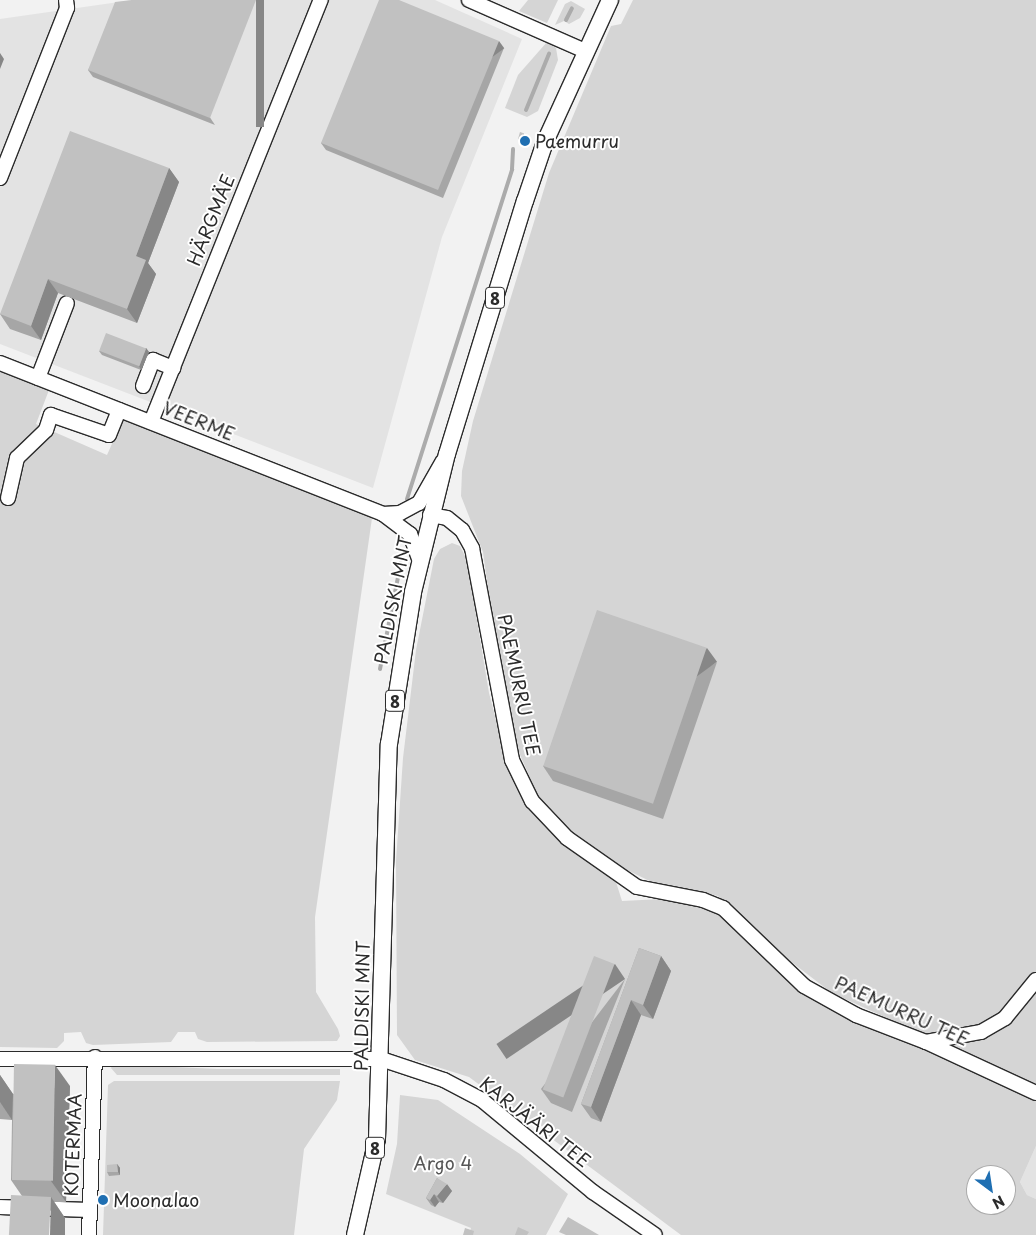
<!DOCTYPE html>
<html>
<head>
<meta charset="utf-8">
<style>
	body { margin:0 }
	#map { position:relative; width:1036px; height:1235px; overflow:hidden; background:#f2f2f2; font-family:"Playpen Sans",sans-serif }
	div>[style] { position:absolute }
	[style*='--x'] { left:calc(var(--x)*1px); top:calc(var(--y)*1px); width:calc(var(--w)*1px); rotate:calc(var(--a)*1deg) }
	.built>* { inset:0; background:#e3e3e3 }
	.green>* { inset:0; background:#d5d5d5 }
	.stream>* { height:4px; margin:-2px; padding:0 2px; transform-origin:2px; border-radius:2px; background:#ababab }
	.roads { filter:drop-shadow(1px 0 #2b2b2b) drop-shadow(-1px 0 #2b2b2b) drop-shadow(0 1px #2b2b2b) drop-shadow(0 -1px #2b2b2b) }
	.minor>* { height:14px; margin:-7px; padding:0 7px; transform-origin:7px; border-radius:7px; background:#fff }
	.major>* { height:16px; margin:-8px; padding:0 8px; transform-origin:8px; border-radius:8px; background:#fff }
	.wall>* { inset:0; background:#a6a6a6 }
	.shaded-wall>* { inset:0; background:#878787; transform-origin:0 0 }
	.building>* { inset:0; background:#c1c1c1; transform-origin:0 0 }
	.dots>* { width:14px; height:14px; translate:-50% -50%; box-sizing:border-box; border:2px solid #fff; border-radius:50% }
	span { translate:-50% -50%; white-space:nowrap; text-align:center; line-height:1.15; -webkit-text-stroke:4px #fff; paint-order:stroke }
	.shield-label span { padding:1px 4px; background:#fff; border:1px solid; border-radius:4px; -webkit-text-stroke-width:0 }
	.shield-label { font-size:16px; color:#2b2b2b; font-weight:700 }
	.poi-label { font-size:18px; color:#2b2b2b }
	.left { translate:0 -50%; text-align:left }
	.street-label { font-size:18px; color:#2b2b2b }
	.park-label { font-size:18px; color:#565656 }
	.north { position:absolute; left:966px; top:1165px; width:50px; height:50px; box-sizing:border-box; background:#fff; border:1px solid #aaa; border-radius:50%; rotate:149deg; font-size:14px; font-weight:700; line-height:20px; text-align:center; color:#2b2b2b }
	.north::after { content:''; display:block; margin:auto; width:18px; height:22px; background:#1f6fb2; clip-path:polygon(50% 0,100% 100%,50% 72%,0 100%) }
</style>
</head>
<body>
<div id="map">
	<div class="built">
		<div style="clip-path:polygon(133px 0,435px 0,522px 39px,442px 237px,373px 488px,0 344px,0 19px)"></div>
		<div style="clip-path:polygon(1036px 1146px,1036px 1199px,1027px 1195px,1020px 1182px)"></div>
	</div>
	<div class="green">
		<div style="clip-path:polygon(528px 0,558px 0,547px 23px,519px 11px)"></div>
		<div style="clip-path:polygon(633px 0,1036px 0,1036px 1086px,832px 993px,777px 951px,718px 896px,691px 889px,662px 887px,627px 870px,573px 832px,537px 794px,518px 750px,495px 639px,483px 552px,461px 496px,462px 471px,473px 421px,549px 173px,611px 26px,621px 24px)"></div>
		<div style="clip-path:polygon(571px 1px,585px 9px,580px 18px,569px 24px,564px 21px,555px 25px,565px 4px)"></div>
		<div style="clip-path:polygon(547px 42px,556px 48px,558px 60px,538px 111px,527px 117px,505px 108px,518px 75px)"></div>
		<div style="clip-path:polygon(0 371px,49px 390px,36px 424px,107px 455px,123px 419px,372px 518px,315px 917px,316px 992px,338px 1029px,340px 1036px,337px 1041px,207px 1042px,198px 1039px,195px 1032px,178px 1032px,171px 1042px,93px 1045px,86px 1043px,81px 1032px,64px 1033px,64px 1041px,57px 1048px,0 1047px)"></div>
		<div style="clip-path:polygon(evenodd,452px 543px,460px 546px,467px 560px,489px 693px,508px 766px,522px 799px,545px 826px,616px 882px,622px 901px,662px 899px,698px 907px,722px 916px,793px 984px,833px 1009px,1036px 1100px,1036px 1146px,1020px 1182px,1027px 1195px,1036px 1199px,1036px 1235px,681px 1235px,469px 1077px,415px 1060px,397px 1035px,396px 861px,403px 758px,416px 650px,434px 559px,440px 549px,452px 543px,976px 1175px,1006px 1175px,1006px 1205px,976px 1205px,976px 1175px)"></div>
		<div style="clip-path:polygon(113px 1064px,217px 1069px,340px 1069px,340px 1075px,117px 1075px,111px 1068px)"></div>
		<div style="clip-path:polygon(114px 1081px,340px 1081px,337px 1100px,304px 1149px,294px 1235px,103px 1235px,108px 1085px)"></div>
		<div style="clip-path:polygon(400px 1095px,438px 1100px,520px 1154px,568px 1194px,546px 1235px,469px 1235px,471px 1228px,386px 1194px,397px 1144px)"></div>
	</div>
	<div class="stream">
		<div style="--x:566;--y:20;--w:13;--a:-63"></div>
		<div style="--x:526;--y:110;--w:61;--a:-67.7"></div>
		<div style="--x:407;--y:499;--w:346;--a:-72.3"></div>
		<div style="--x:512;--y:169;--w:20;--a:-87"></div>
		<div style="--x:380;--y:669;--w:119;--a:-78.9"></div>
	</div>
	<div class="roads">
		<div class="minor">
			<div style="--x:469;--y:0;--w:127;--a:23.7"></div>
			<div style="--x:0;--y:178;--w:183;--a:-68.5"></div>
			<div style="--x:67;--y:8;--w:8;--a:-97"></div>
			<div style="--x:0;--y:363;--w:412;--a:21.5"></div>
			<div style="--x:383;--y:514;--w:34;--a:37"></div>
			<div style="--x:410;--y:534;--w:30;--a:70"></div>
			<div style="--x:38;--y:378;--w:80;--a:-68.9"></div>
			<div style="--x:143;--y:386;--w:28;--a:-69"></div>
			<div style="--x:153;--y:360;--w:22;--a:22"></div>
			<div style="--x:151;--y:422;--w:455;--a:-68.1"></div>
			<div style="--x:8;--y:498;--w:41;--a:-77.3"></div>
			<div style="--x:17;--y:458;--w:40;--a:-44"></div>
			<div style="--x:46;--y:430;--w:16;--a:-72"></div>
			<div style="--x:51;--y:415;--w:61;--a:19"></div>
			<div style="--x:109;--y:435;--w:27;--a:-68"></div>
			<div style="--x:383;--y:514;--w:17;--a:-3"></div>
			<div style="--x:400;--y:513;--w:21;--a:-28"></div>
			<div style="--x:419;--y:503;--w:48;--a:-60.3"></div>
			<div style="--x:430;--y:515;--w:17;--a:10"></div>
			<div style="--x:447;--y:518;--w:19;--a:39"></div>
			<div style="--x:462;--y:530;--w:21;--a:61"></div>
			<div style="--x:472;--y:548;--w:216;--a:79.3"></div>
			<div style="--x:512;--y:760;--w:46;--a:64"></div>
			<div style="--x:532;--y:801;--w:51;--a:46.6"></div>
			<div style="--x:567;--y:838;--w:85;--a:35"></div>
			<div style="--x:637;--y:887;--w:67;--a:11.1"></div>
			<div style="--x:703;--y:900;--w:22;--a:22"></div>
			<div style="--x:723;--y:908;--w:112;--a:43.9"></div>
			<div style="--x:804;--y:986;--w:60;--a:29.1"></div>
			<div style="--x:856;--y:1015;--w:75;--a:21.1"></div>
			<div style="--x:926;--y:1042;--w:121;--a:24.9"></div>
			<div style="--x:926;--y:1042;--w:56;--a:-10.3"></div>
			<div style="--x:981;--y:1032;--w:28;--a:-30"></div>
			<div style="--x:1005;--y:1018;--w:49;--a:-50.8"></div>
			<div style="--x:0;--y:1059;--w:381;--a:0"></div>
			<div style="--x:381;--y:1059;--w:66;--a:18.4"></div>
			<div style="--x:444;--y:1080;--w:43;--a:27.8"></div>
			<div style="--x:482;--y:1100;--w:144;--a:39.7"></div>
			<div style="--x:593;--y:1192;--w:75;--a:34.7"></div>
			<div style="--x:0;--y:1207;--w:90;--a:1.9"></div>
			<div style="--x:89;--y:1235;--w:178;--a:-88.1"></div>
		</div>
		<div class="major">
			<div style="--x:355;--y:1235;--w:98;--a:-77.1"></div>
			<div style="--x:377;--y:1139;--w:395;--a:-88.3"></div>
			<div style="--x:389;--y:744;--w:154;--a:-81"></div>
			<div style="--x:413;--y:592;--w:142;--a:-76.2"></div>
			<div style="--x:447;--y:454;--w:265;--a:-72.9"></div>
			<div style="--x:525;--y:201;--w:62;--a:-71.3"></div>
			<div style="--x:545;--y:142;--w:156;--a:-65.4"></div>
		</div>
	</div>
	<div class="wall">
		<div style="clip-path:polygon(132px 0,215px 125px,93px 77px,88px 70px)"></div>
		<div style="clip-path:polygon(504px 48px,443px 198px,326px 150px,321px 143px)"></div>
		<div style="clip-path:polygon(169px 168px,179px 182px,148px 263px,156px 274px,137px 323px,58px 293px,41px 340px,10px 329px,0 314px)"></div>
		<div style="clip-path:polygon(146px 348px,149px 352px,141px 370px,102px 355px,99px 351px)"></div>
		<div style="clip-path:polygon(717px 662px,663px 819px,553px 781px,543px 766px)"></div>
		<div style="clip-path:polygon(639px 948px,661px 956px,671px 971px,653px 1019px,641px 1015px,601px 1122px,591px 1118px,581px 1104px)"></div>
		<div style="clip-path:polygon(625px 979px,572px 1112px,551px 1103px,541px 1089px)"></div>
		<div style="clip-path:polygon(0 1075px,13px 1094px,70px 1086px,66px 1202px,54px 1202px,65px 1218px,22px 1196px,11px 1180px,12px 1120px,0 1119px)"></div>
		<div style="clip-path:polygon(117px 1164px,120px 1168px,120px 1175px,109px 1176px,107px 1172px)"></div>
		<div style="clip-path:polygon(437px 1178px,452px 1191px,443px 1203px,439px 1202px,435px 1207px,431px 1205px,426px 1198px)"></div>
	</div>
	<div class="shaded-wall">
		<div style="left:256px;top:0;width:8px;height:127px"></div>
		<div style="left:499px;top:41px;width:9px;height:161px;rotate:54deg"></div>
		<div style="clip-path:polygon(0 53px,4px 59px,0 69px)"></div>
		<div style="clip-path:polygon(523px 133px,525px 136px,523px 144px,520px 140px)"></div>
		<div style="clip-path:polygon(169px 168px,179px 182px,148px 263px,156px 274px,137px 323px,127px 309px,136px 256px)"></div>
		<div style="clip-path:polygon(48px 279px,58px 293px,41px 340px,31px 326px)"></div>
		<div style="clip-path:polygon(146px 348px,149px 352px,141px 370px,139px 366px)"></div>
		<div style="left:707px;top:648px;width:17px;height:166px;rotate:54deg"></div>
		<div style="clip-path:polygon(661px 956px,671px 971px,653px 1019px,643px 1005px)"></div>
		<div style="left:615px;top:964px;width:18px;height:143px;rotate:56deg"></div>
		<div style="clip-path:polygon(631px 1000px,641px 1015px,601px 1122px,591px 1107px)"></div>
		<div style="clip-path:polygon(55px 1065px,70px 1086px,66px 1202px,51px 1181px)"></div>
		<div style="clip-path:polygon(0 1075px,13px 1094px,12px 1120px,0 1102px)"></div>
		<div style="clip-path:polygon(117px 1164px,120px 1168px,120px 1175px,118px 1172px)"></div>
		<div style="clip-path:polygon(447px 1184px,452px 1191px,443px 1203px,437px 1196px)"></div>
		<div style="clip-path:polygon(434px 1194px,439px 1202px,435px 1207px,430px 1200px)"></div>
		<div style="clip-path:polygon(51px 1197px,65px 1218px,65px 1235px,50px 1235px)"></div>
	</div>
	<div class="building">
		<div style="clip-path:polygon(132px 0,256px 0,210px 118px,88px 70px,115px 2px)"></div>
		<div style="clip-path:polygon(379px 0,399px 0,499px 41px,438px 190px,321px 143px)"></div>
		<div style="clip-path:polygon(70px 131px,169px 168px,136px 256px,146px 260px,127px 309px,48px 279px,31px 326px,0 314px)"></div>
		<div style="clip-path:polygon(520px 132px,523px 133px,520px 140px,518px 139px)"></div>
		<div style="left:106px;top:333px;width:43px;height:19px;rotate:21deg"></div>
		<div style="left:597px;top:610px;width:116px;height:165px;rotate:19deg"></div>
		<div style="clip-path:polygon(639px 948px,661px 956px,643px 1005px,631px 1000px,591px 1107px,581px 1104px)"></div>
		<div style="left:594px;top:956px;width:22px;height:143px;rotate:21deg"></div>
		<div style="left:14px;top:1064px;width:41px;height:116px;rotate:1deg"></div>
		<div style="clip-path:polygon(117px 1164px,118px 1172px,107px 1172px,107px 1165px)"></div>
		<div style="clip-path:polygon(437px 1178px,447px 1184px,437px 1196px,434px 1194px,430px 1200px,426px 1198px)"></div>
		<div style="left:11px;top:1195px;width:40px;height:40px;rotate:3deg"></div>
		<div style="clip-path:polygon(568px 1217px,599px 1235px,566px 1235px,559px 1232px)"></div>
		<div style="clip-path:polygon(518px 1227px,529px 1232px,527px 1235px,515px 1235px)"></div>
		<div style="clip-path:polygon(465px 1228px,474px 1231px,473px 1235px,463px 1235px)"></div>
	</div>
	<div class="dots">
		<div style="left:525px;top:141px;background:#1f6fb2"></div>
		<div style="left:103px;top:1200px;background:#1f6fb2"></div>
	</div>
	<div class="shield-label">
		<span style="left:495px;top:298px">8</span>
		<span style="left:395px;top:701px">8</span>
		<span style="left:375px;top:1148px">8</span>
	</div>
	<div class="poi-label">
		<span class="left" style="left:535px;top:141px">Paemurru</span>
		<span class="left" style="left:113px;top:1200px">Moonalao</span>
	</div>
	<div class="street-label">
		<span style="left:211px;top:220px;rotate:-68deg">HÄRGMÄE</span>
		<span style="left:199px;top:421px;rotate:22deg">VEERME</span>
		<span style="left:393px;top:600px;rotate:-79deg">PALDISKI MNT</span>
		<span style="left:519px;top:685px;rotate:78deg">PAEMURRU TEE</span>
		<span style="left:362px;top:1006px;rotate:-89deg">PALDISKI MNT</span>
		<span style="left:902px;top:1011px;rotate:24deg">PAEMURRU TEE</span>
		<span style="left:535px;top:1122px;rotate:38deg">KARJÄÄRI TEE</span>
		<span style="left:73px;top:1145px;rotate:-88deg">KOTERMAA</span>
	</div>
	<div class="park-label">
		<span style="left:443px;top:1163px">Argo 4</span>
	</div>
	<div class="north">N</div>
</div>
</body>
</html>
